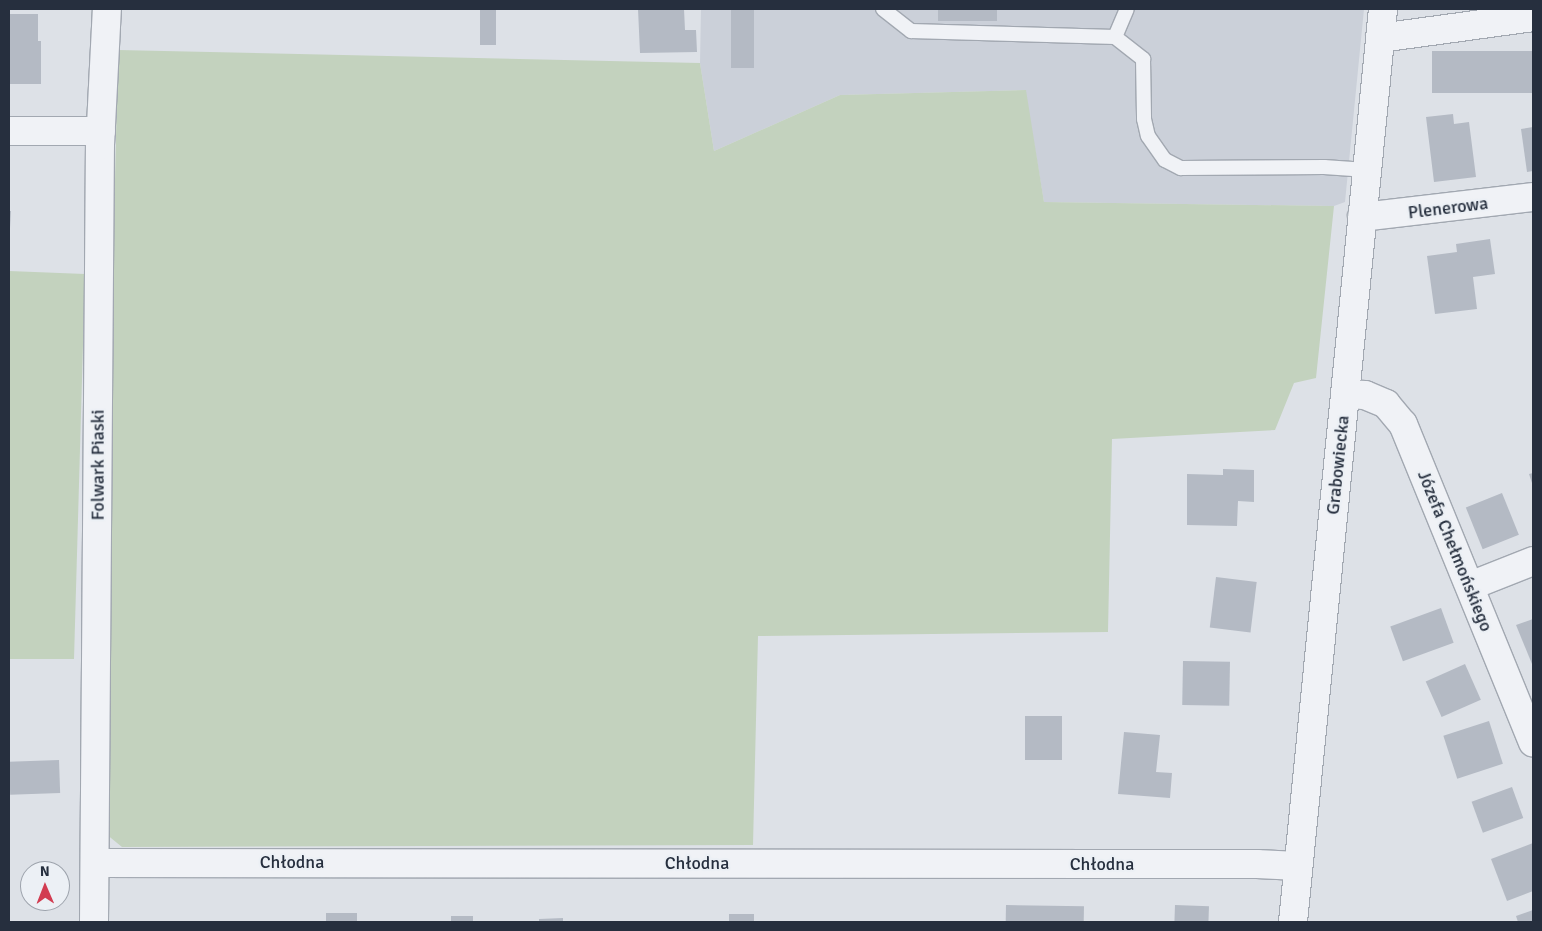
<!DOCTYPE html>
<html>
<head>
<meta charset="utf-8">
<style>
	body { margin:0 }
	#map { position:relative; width:1542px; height:931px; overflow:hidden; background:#dde1e7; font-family:Signika,sans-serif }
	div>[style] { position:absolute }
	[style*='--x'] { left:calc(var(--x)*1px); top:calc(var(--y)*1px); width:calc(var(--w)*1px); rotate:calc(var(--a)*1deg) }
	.built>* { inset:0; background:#cbd0d9 }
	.green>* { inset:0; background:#c3d2be }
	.building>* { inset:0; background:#b4bac4; transform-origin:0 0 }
	.roads { filter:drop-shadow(1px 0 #a2a8b1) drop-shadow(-1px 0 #a2a8b1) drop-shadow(0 1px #a2a8b1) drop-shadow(0 -1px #a2a8b1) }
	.lane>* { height:14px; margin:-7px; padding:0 7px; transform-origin:7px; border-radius:7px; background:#f0f2f6 }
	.street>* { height:28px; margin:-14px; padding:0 14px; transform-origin:14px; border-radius:14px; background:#f0f2f6 }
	span { translate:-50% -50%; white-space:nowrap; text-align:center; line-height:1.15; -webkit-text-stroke:4.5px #ecf0f5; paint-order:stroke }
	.street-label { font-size:18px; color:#262f3e }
	.frame { position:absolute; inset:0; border:10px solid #262f3e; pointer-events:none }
	.north { position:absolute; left:20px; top:861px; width:50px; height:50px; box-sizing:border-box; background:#ecf0f5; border:1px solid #9da3ac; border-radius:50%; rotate:359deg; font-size:14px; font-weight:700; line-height:20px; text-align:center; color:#262f3e }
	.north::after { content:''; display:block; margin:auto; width:18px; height:22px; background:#d23c51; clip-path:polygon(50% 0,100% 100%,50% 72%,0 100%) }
</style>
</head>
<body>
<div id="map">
	<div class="built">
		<div style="clip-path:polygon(701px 9px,1364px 9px,1345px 202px,1334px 206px,1044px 202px,1025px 90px,840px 95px,714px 151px,700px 63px)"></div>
	</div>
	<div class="green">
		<div style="clip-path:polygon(118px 50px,700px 63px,714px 151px,840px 95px,1026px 90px,1044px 202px,1334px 206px,1316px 378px,1294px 383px,1275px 430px,1112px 439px,1108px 632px,758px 636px,753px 845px,122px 847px,100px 829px)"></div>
		<div style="clip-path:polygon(9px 271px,85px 274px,74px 659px,9px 659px)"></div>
	</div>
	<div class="building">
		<div style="left:480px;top:9px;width:16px;height:36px"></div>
		<div style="clip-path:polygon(638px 9px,684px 9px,685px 30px,696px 30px,697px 52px,640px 53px)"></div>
		<div style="left:731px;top:9px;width:23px;height:59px"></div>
		<div style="left:938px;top:9px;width:59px;height:12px"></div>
		<div style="clip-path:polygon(9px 14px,38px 14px,38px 41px,41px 41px,41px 84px,9px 84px)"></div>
		<div style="left:1533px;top:51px;width:42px;height:101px;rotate:90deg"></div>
		<div style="clip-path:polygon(1453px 114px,1454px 124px,1469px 122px,1476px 177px,1434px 182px,1426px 117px)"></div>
		<div style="clip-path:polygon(1533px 127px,1533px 171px,1527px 172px,1521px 129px)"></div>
		<div style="clip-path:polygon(9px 211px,11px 211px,10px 228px,9px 228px)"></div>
		<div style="clip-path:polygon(1490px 239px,1495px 274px,1473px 277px,1477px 309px,1435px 314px,1427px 256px,1457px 252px,1456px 244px)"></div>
		<div style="clip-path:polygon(1223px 469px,1254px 470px,1254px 502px,1238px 501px,1237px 526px,1187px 525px,1187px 474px,1223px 475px)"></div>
		<div style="clip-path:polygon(1533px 473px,1533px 486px,1529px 474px)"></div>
		<div style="left:1502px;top:493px;width:45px;height:39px;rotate:68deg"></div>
		<div style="left:1216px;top:577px;width:41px;height:51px;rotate:7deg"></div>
		<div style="left:1441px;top:608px;width:37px;height:54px;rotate:70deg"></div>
		<div style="clip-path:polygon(1533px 619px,1533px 663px,1532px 664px,1516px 625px)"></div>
		<div style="left:1183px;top:661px;width:47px;height:44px;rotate:1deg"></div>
		<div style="left:1465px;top:664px;width:39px;height:43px;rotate:66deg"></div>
		<div style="left:1025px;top:716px;width:37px;height:44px"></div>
		<div style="left:1489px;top:721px;width:45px;height:48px;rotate:72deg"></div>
		<div style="clip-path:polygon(1124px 732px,1160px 735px,1156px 772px,1172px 773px,1170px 798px,1118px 794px)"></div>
		<div style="left:59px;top:760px;width:33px;height:50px;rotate:88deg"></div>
		<div style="left:1512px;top:787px;width:33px;height:43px;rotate:70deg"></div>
		<div style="clip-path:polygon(1533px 843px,1533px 891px,1507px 901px,1491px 859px)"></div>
		<div style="left:1006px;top:905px;width:78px;height:17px;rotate:1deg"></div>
		<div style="left:1175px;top:905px;width:34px;height:17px;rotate:2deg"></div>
		<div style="clip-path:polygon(1533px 910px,1533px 922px,1518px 922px,1516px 916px)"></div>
		<div style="left:357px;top:913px;width:9px;height:31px;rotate:90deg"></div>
		<div style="left:729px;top:914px;width:25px;height:8px"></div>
		<div style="left:451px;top:916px;width:22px;height:6px"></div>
		<div style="clip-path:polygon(563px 918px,563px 922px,539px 922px,539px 919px)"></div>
	</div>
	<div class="roads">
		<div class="lane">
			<div style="--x:883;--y:9;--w:36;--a:38"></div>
			<div style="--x:911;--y:31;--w:204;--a:1.7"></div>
			<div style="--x:1115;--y:37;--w:36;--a:38"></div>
			<div style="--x:1143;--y:59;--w:60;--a:89"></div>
			<div style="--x:1144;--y:119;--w:17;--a:77"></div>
			<div style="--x:1148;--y:136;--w:29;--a:55"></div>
			<div style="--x:1165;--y:160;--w:18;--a:27"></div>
			<div style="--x:1181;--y:168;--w:143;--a:-0.4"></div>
			<div style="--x:1324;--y:167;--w:43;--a:4"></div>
			<div style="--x:1115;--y:37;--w:30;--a:-67"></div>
		</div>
		<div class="street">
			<div style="--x:1380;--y:38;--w:154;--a:-7.8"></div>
			<div style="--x:9;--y:131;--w:92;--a:0"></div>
			<div style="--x:1362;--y:217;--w:172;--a:-6.7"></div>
			<div style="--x:1345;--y:394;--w:20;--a:3"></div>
			<div style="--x:1365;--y:395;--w:23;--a:23"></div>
			<div style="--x:1386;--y:404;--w:26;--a:50"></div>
			<div style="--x:1403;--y:424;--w:344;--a:67.8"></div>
			<div style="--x:1470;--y:586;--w:68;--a:-21.6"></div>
			<div style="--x:95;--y:863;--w:1162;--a:0.05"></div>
			<div style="--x:1257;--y:864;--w:41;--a:2.8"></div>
			<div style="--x:94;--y:922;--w:777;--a:-89.56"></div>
			<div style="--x:100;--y:145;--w:136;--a:-87.1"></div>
			<div style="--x:1293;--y:922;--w:917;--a:-84.37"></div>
		</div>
	</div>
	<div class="street-label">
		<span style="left:1448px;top:208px;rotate:-7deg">Plenerowa</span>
		<span style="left:98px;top:465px;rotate:-90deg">Folwark Piaski</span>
		<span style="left:1338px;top:465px;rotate:-84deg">Grabowiecka</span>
		<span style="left:1455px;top:551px;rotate:68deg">Józefa Chełmońskiego</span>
		<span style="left:292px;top:862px">Chłodna</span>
		<span style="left:697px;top:863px">Chłodna</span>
		<span style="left:1102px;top:864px">Chłodna</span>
	</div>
	<div class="frame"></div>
	<div class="north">N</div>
</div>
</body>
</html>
